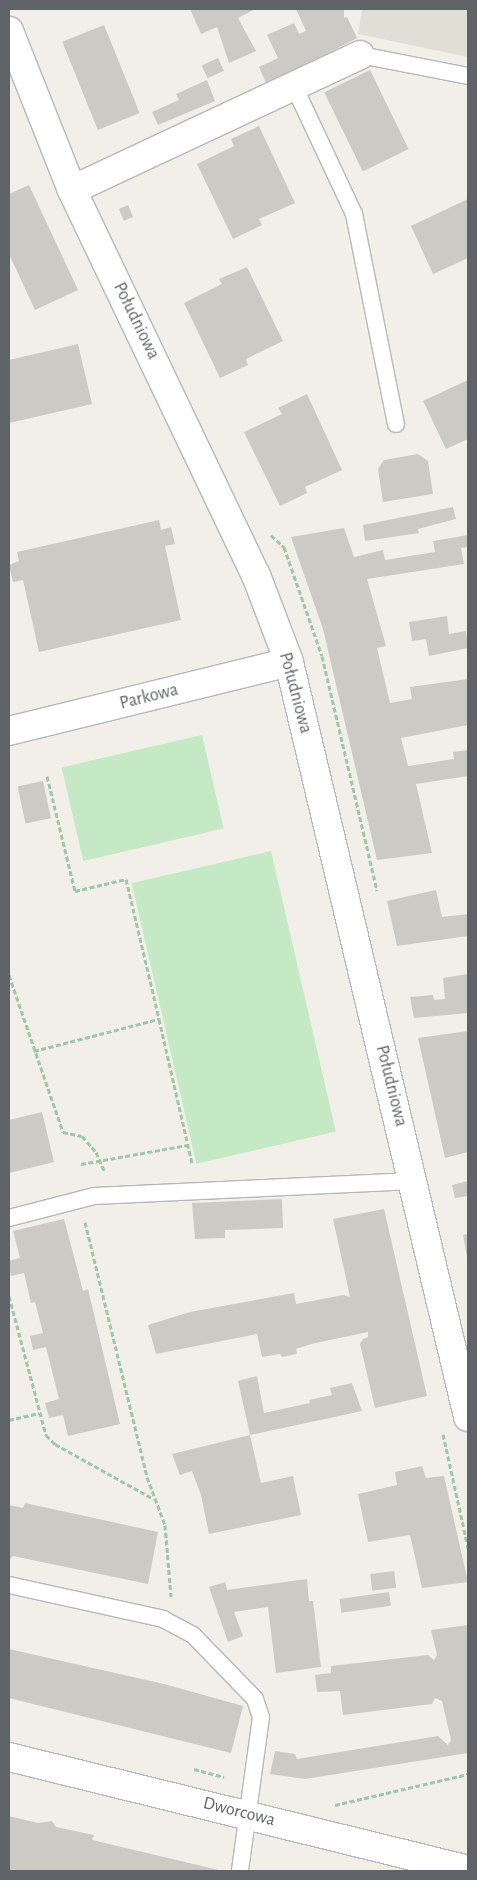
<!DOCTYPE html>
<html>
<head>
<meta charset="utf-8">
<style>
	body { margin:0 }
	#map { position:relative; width:477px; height:1880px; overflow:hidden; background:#f1efe8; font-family:"Alegreya Sans",sans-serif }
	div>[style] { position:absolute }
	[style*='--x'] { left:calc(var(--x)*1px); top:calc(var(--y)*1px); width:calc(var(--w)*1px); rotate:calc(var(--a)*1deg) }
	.education>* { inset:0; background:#e1ded6 }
	.green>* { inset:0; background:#c5e8c5; transform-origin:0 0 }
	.building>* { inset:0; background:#cccac5; transform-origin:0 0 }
	.path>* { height:3px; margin-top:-1.5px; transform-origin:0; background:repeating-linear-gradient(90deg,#9cc7a9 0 5px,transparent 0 7.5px) }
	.roads { filter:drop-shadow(1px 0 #b5b8bc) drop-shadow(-1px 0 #b5b8bc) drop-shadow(0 1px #b5b8bc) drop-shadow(0 -1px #b5b8bc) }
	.lane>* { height:16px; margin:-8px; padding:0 8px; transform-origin:8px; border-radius:8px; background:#fff }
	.street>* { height:28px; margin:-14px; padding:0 14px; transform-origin:14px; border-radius:14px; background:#fff }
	span { translate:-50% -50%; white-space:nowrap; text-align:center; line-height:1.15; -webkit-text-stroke:4px #fff; paint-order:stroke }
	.street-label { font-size:18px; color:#5f6368 }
	.frame { position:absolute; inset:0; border:10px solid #5f6368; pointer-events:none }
</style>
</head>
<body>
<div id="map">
	<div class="education">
		<div style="clip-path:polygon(362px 9px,468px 9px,468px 57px,358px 34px)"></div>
	</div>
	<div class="green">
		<div style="left:202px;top:735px;width:96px;height:144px;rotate:77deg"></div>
		<div style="left:271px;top:851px;width:288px;height:143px;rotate:77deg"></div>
	</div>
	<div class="building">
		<div style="clip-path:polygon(190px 9px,255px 9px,238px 18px,256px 51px,229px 63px,217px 27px,201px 34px)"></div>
		<div style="clip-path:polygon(296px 9px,344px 9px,344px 18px,347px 17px,357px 38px,267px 85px,259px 67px,278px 58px,267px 35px,294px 23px,299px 34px,306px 31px)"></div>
		<div style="left:104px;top:25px;width:95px;height:45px;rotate:68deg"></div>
		<div style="left:218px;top:58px;width:14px;height:18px;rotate:65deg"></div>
		<div style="left:370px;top:70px;width:88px;height:51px;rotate:64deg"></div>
		<div style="clip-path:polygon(207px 80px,215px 101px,158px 125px,152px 112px,179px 100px,176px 94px)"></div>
		<div style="clip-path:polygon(259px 126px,295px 203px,259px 219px,262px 225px,233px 239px,197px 164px,234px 146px,231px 139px)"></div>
		<div style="clip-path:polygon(29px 185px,78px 290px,35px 310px,9px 254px,9px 194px)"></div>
		<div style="clip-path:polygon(468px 199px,468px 258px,433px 274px,411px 226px)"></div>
		<div style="left:128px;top:205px;width:13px;height:10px;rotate:67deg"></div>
		<div style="clip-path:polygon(247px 267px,283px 341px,246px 359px,248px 365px,220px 378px,184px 303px,222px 284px,219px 279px)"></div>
		<div style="clip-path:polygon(78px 344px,92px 404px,9px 423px,9px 360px)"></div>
		<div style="clip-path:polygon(468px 380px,468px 439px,446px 449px,423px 401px)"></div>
		<div style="clip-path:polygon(307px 394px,342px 470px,305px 487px,307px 493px,280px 506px,244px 432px,282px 414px,278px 408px)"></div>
		<div style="clip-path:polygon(418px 454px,428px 461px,433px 494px,383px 502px,378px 469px,384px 460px)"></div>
		<div style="clip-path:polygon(453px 507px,456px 519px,418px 529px,419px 533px,365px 541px,363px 525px)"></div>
		<div style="clip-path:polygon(159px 520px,161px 530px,171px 527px,175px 544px,165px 546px,181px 620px,39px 652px,23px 580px,13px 582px,9px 565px,19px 561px,17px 552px)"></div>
		<div style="clip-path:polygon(344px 528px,354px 557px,383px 550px,385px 560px,435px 552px,433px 541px,468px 535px,468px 547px,461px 548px,464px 564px,367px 579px,386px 646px,377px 648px,390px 703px,412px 699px,410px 687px,468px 679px,468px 725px,401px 738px,408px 766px,454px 759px,453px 752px,468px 750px,468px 776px,416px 784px,432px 853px,377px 860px,323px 629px,291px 537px)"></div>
		<div style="clip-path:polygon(447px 616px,449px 634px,466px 631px,468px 648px,429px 656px,426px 639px,412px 641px,409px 622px)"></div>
		<div style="left:43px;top:781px;width:38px;height:26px;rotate:78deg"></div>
		<div style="clip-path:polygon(436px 890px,442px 917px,468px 914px,468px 936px,397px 946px,387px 901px)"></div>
		<div style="clip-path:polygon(468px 974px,468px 1013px,414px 1018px,410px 997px,433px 995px,434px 1000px,445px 999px,443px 978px)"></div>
		<div style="clip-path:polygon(468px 1031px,468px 1152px,445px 1158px,418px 1038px)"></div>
		<div style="clip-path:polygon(42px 1112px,54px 1162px,9px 1173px,9px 1120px)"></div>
		<div style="clip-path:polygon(468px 1181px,468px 1196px,455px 1198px,452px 1185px)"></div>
		<div style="clip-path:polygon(282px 1199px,283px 1228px,225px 1230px,225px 1238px,195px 1239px,192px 1203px)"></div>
		<div style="clip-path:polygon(384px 1209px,427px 1396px,375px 1408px,360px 1344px,363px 1339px,368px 1337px,368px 1332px,311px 1344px,296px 1349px,297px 1354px,282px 1357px,280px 1354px,262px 1357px,257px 1334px,156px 1354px,148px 1325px,190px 1312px,294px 1293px,296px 1304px,343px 1295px,350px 1297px,333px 1219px)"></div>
		<div style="clip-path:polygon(64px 1219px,83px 1291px,88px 1289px,120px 1424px,68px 1436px,63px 1415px,49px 1418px,45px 1403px,59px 1399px,46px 1347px,33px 1350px,30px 1336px,43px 1333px,35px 1302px,31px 1303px,24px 1273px,11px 1276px,9px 1268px,9px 1261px,20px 1258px,13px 1231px)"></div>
		<div style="clip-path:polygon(468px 1234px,468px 1257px,467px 1257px,463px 1235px)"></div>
		<div style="clip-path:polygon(257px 1376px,264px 1413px,310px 1403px,309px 1400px,332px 1395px,330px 1388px,352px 1383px,362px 1411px,250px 1435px,261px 1483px,293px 1476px,301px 1515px,209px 1534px,201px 1495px,192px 1471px,180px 1475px,172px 1454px,250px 1435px,238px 1381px)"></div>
		<div style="clip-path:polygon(422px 1466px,426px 1478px,444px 1476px,468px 1582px,422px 1588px,410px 1535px,368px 1542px,358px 1494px,397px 1485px,395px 1472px)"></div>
		<div style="clip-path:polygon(25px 1503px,158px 1532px,148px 1584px,13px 1556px,9px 1560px,9px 1505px,23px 1508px)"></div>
		<div style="left:394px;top:1571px;width:17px;height:24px;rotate:83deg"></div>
		<div style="clip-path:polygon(307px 1579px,309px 1601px,313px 1601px,321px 1667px,276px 1673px,268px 1607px,234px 1612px,243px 1636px,228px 1642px,209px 1587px,225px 1582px,227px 1590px)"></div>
		<div style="left:389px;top:1592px;width:14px;height:50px;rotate:82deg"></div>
		<div style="clip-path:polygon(468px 1625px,468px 1753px,305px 1779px,270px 1774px,275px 1751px,295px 1754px,297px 1759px,438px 1736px,448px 1745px,451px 1740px,442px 1701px,435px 1698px,432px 1704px,343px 1715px,340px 1691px,317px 1692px,315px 1675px,331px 1673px,331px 1666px,428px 1655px,434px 1660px,437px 1655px,431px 1630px)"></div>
		<div style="clip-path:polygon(9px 1649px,164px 1684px,243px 1706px,231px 1753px,9px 1698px)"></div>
		<div style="clip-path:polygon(9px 1816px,38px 1823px,52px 1821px,56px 1827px,94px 1835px,92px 1840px,223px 1871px,9px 1871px)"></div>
	</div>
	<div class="path">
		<div style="--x:271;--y:535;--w:18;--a:43"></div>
		<div style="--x:284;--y:547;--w:115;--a:70.8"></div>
		<div style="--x:322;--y:656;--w:241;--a:76.8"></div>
		<div style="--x:47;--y:776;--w:118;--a:76.3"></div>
		<div style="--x:75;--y:891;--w:52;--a:-13.2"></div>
		<div style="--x:126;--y:879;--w:144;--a:76.7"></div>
		<div style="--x:9;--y:975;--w:166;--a:71"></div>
		<div style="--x:63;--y:1132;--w:19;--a:12"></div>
		<div style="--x:82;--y:1136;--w:21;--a:49"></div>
		<div style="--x:96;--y:1152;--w:20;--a:66"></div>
		<div style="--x:34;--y:1051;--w:129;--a:-14.4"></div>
		<div style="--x:159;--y:1019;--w:148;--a:77.1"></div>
		<div style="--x:81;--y:1164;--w:109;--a:-10.1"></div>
		<div style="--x:85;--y:1222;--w:262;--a:76.3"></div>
		<div style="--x:147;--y:1477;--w:51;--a:69.4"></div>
		<div style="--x:165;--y:1525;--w:72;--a:85.2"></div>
		<div style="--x:9;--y:1296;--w:144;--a:75.1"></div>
		<div style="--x:46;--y:1435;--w:13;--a:45"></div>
		<div style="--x:55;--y:1444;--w:113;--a:29.1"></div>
		<div style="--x:9;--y:1420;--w:31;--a:-13"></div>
		<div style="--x:443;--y:1434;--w:117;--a:77.6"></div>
		<div style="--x:194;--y:1769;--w:31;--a:15"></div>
		<div style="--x:335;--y:1805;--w:137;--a:-13.1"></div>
	</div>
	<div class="roads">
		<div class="lane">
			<div style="--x:360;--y:55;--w:110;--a:11"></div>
			<div style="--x:294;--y:86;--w:141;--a:64.9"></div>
			<div style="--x:354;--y:214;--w:214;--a:78.7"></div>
			<div style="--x:9;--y:1218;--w:88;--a:-14.5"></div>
			<div style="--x:94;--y:1196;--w:320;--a:-2.7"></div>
			<div style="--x:9;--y:1585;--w:158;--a:12.4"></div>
			<div style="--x:163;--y:1619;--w:34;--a:28"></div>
			<div style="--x:193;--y:1635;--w:89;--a:45.9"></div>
			<div style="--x:255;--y:1699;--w:19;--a:72"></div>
			<div style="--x:261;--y:1717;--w:155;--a:97.8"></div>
		</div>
		<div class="street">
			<div style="--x:9;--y:31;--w:171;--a:68.4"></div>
			<div style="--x:72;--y:190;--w:427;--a:64.5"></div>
			<div style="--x:256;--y:575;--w:93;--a:69.2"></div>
			<div style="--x:289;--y:662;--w:776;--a:76.66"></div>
			<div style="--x:72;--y:190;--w:318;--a:-25.1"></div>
			<div style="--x:9;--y:731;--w:288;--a:-13.8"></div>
			<div style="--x:9;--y:1757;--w:473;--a:13.8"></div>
		</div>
	</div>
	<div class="street-label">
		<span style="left:136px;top:321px;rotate:64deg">Południowa</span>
		<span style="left:295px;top:693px;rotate:75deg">Południowa</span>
		<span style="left:149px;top:697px;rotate:-14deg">Parkowa</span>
		<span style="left:391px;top:1086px;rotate:76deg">Południowa</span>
		<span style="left:239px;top:1812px;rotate:14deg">Dworcowa</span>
	</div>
	<div class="frame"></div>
</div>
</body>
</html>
